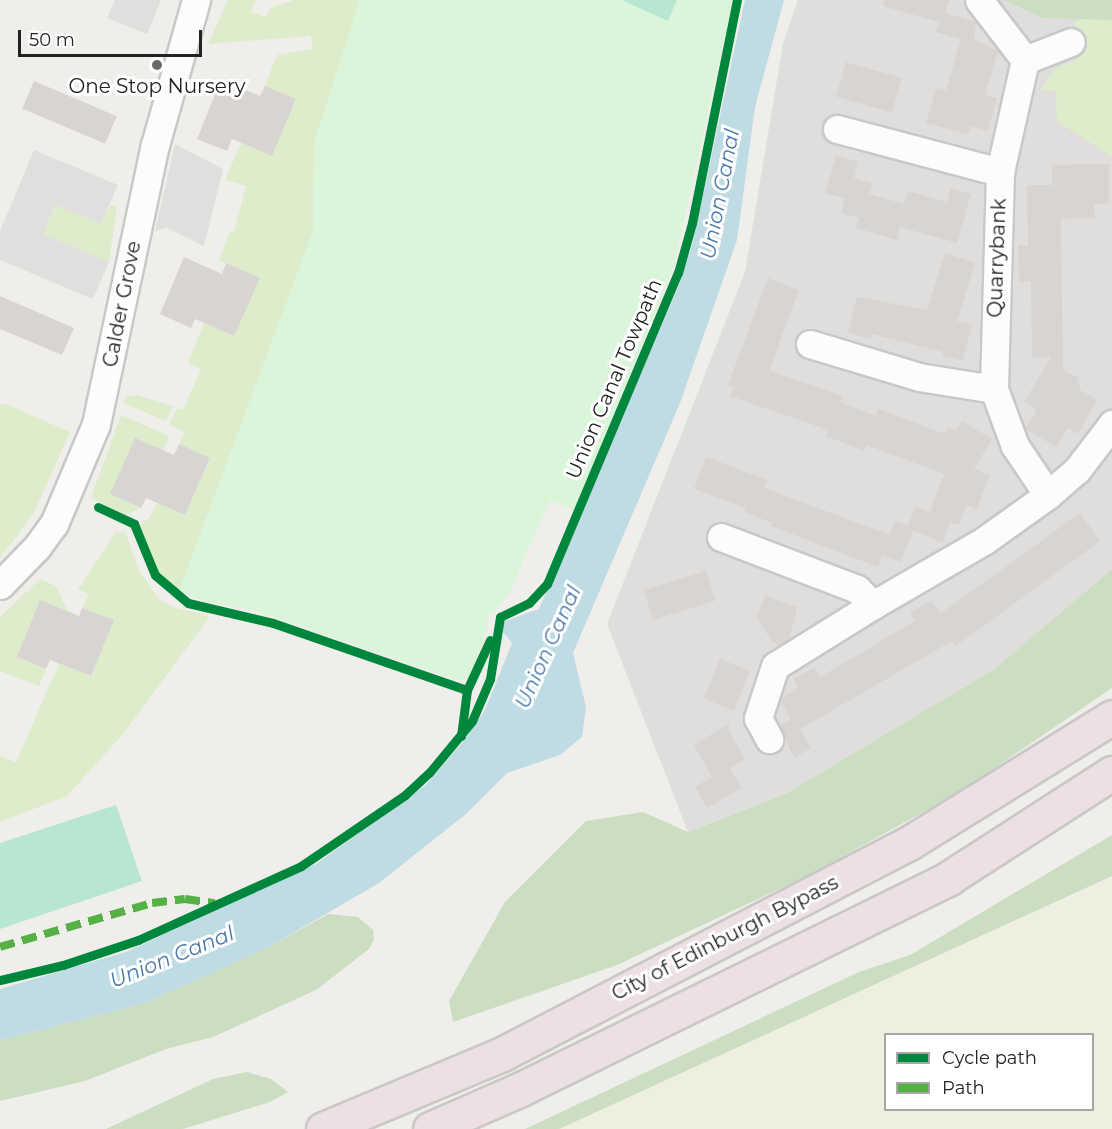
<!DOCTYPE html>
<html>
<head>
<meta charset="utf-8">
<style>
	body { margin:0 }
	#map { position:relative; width:1112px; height:1129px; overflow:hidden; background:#f0eeeb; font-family:Montserrat,sans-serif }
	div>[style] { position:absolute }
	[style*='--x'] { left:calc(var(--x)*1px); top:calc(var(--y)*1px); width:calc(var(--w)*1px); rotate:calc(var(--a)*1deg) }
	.residential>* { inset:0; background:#dfdedc }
	.farmland>* { inset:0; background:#efefdf }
	.grass>* { inset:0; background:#ddeccb }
	.forest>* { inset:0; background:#cbdec1 }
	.park>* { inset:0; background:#daf5da }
	.pitch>* { inset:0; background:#b7e6d2 }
	.parking>* { inset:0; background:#e0dfde }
	.water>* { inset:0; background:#bfdbe3 }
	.building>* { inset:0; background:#d7d4d2; transform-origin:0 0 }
	.roads { filter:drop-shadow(2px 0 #c9c8c7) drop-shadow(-2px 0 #c9c8c7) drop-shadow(0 2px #c9c8c7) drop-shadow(0 -2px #c9c8c7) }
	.minor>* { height:27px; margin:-13.5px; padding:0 13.5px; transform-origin:13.5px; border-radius:13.5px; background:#fdfcfc }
	.highway>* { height:33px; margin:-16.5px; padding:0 16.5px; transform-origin:16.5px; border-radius:16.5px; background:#ece0e2 }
	.quiet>* { height:8px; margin-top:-4px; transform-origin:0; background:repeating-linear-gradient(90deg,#55b145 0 15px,transparent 0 23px) }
	.cycleway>* { height:9px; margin:-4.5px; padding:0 4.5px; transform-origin:4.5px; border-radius:4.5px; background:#00873e }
	.dots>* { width:16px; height:16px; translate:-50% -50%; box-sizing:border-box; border:3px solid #fff; border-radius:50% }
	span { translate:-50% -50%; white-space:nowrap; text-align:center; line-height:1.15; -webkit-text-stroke:6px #fff; paint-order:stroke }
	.poi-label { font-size:20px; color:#222 }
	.street-label { font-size:20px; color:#222 }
	.water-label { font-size:21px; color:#4a7aab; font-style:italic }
	.legend { position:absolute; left:884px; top:1033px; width:210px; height:78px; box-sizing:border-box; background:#fff; border:2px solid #a7a7a7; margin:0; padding:8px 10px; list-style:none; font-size:18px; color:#222 }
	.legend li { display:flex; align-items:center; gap:12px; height:30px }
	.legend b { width:30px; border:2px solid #a7a7a7 }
	.scale { position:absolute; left:18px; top:30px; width:184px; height:27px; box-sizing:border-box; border:3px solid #222; border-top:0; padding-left:8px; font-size:18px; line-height:21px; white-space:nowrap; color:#222; -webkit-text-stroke:4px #fff; paint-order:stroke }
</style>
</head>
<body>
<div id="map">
	<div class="residential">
		<div style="clip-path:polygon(798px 0,1004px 0,1112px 20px,1112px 569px,993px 670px,785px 794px,688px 832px,607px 624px,745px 272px,783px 44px)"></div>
	</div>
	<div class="farmland">
		<div style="clip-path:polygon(evenodd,1112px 878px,1112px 1129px,559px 1129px,1112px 878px,886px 1034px,1092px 1034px,1092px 1110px,886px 1110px,886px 1034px)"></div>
	</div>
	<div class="grass">
		<div style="clip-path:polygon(228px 0,256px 0,251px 12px,265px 17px,272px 7px,294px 0,360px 0,314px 143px,313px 232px,179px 591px,154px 569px,139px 525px,150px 517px,157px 503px,185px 515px,210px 459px,179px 444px,185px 432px,169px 425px,177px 408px,183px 410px,201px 369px,188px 363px,204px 323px,234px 336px,259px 278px,219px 260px,230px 231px,234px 232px,246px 186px,225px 180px,241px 143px,272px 156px,296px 99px,265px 86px,277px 55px,312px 49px,311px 36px,208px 44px)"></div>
		<div style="clip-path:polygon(1112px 0,1112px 157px,1057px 121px,1056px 91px,1040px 90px,1056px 68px,1080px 58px,1074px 23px,1103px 10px)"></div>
		<div style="clip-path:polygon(55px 205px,101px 224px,110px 205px,117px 207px,109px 262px,43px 234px)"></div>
		<div style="clip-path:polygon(137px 395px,173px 406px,166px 421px,123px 403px,127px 396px)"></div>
		<div style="clip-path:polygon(6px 404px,70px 432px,34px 513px,0 558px,0 405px)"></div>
		<div style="clip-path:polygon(121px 415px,169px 436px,163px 451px,110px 494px,141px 508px,126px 515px,91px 498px)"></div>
		<div style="clip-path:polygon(125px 531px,139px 571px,160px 600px,175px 608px,210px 616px,124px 733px,67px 796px,0 822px,0 756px,16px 762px,59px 664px,91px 676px,113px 621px,82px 608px,89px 594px,78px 589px,116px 532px)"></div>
		<div style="clip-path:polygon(40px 579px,56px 586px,68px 612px,40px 601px,17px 657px,46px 669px,39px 686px,0 671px,0 617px)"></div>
	</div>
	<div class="forest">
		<div style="clip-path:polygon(1004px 0,1112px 0,1112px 20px,1043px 18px)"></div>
		<div style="clip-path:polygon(1112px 569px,1112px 688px,958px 793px,807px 876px,617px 965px,453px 1022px,449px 1001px,505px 902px,586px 821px,643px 812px,688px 832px,785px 794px,993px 670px)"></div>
		<div style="clip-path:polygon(1112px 835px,1112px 876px,559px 1129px,525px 1129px,859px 972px,910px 955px)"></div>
		<div style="clip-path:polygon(328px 914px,358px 917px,373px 930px,374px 940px,369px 949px,316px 990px,213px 1037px,166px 1049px,85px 1081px,0 1101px,0 1040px,143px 1004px,269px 947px)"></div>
		<div style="clip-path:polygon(247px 1072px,271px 1079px,288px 1092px,270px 1102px,183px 1129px,106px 1129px,213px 1079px)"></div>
	</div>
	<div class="park">
		<div style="clip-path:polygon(360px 0,733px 0,674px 266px,575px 510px,550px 500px,510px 591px,498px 609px,486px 616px,489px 623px,483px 643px,469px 677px,459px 681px,253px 610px,203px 601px,179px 591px,313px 232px,314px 143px)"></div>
	</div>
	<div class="pitch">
		<div style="clip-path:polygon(622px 0,677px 0,668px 21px)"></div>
		<div style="clip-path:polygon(116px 805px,142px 881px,0 929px,0 843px)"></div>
	</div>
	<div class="parking">
		<div style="clip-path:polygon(115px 0,161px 0,147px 34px,107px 18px)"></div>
		<div style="clip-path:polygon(175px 144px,223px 169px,204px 246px,167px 228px,155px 231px)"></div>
		<div style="clip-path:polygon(34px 150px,118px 185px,101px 224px,55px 205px,43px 234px,109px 262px,93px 299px,0 260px,0 231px)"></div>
	</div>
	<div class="water">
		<div style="clip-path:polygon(745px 0,784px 0,755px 107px,737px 240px,680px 403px,573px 653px,586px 707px,582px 737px,560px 755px,507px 773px,466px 814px,379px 883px,269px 947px,143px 1004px,0 1040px,0 989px,126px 952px,316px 864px,427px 784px,466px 738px,485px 710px,512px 643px,502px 631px,505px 621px,539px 609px,680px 283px,693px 242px)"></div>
	</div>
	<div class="building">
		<div style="clip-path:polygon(884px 0,949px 0,945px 13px,976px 22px,974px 40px,998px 51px,985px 95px,997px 98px,988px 131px,971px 126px,968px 134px,926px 123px,936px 88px,946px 90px,961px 39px,936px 32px,939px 22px,883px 6px)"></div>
		<div style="left:846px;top:62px;width:58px;height:36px;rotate:16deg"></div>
		<div style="clip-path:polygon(221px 80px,260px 96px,265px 86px,296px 99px,272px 156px,232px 139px,227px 151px,197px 139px)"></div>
		<div style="left:34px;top:81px;width:90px;height:30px;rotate:23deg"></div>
		<div style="clip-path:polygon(836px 156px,858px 162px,854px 178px,872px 183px,869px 194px,904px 204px,908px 191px,947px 202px,951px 188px,971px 194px,957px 243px,900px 227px,897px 240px,856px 228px,859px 218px,841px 213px,845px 198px,825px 193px)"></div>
		<div style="clip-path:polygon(1109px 164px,1109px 203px,1094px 204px,1095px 218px,1061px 219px,1063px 371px,1078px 377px,1080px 390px,1097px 400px,1078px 434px,1068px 428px,1056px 447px,1026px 429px,1037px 410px,1024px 402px,1051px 357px,1032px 358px,1031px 281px,1019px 282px,1018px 245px,1028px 246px,1027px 185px,1052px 185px,1052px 165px)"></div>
		<div style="clip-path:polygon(945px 253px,975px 263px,957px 321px,972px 325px,963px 361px,942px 356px,943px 352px,872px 334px,871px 339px,848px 333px,857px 297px,927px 310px)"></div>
		<div style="clip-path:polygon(184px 257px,222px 274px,226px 263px,260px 278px,234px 336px,195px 319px,191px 328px,160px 314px)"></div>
		<div style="clip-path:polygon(768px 278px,799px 290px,769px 371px,843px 396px,840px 402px,876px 416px,878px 409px,945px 434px,949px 427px,956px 431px,962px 421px,992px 439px,974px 469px,990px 475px,977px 509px,967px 505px,959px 525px,950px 522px,943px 542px,913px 531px,901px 562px,882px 555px,878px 567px,771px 526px,772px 523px,744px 512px,746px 508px,694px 489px,706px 457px,768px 480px,764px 488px,890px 535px,895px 521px,908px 526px,915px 507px,930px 512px,944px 474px,867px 445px,864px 451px,826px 436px,828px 430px,730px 396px,734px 387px,728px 385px)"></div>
		<div style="clip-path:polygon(0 296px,74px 328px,62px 355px,0 329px)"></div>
		<div style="clip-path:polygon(135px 438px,174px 455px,179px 444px,210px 458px,185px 515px,146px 498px,141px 508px,110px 494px)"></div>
		<div style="clip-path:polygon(1080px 513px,1100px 541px,956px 646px,952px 641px,800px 729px,811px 748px,794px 758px,780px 726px,791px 719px,780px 700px,798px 687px,794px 679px,815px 667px,820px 677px,915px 621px,910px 613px,932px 600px,940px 614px)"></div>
		<div style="left:706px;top:571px;width:31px;height:65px;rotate:73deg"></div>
		<div style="clip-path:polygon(765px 595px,797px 607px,789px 639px,779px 645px,772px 642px,757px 617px)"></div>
		<div style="clip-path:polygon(40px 600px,79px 616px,82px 608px,114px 620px,91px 676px,50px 660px,46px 669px,17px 657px)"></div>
		<div style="left:720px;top:659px;width:32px;height:43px;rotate:22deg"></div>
		<div style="clip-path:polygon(730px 723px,728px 729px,745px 759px,730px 768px,741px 788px,707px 808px,695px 787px,712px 777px,694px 745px)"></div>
	</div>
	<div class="roads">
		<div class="minor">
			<div style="--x:979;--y:0;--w:76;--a:52.5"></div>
			<div style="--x:1025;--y:60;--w:115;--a:102.6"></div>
			<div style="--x:1000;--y:172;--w:217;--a:91.6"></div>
			<div style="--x:994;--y:389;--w:61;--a:69.8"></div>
			<div style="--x:1015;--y:446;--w:59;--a:56"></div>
			<div style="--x:1025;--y:60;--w:49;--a:-21.4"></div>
			<div style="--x:837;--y:129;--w:169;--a:14.8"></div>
			<div style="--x:810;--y:344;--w:114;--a:16.8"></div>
			<div style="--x:919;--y:377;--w:76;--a:9.1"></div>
			<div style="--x:721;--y:537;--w:146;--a:20.9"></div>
			<div style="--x:857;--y:589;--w:23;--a:45"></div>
			<div style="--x:873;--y:605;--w:115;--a:148.1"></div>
			<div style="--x:775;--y:666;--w:55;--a:108.1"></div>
			<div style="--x:758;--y:718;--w:24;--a:62"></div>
			<div style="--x:0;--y:585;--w:53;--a:-45.8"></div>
			<div style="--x:37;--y:547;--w:29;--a:-54"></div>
			<div style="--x:54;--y:524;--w:108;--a:-67.2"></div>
			<div style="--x:96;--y:424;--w:285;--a:-78.1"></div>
			<div style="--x:155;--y:145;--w:151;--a:-74.2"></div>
			<div style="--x:873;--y:605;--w:129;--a:-30.1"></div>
			<div style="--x:985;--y:540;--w:77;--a:-35.5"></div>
			<div style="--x:1048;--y:495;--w:38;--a:-41"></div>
			<div style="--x:1077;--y:470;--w:58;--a:-52.7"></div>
		</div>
		<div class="highway">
			<div style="--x:323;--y:1129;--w:194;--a:-22.7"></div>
			<div style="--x:502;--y:1054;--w:458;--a:-27.4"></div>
			<div style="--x:909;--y:843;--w:239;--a:-31.8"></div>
			<div style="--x:430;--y:1129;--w:97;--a:-23.7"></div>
			<div style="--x:519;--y:1090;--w:479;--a:-26.2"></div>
			<div style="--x:949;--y:878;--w:194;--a:-32.8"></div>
		</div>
	</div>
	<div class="quiet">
		<div style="--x:0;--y:947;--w:158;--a:-16.1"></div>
		<div style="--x:152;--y:903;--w:33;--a:-7"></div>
		<div style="--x:185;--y:899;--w:30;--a:8"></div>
	</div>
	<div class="cycleway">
		<div style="--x:98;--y:507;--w:40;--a:25"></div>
		<div style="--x:134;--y:524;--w:55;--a:67.6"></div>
		<div style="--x:155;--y:575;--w:43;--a:40.3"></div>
		<div style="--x:188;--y:603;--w:87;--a:13.2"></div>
		<div style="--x:273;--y:623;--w:205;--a:19.1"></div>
		<div style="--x:461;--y:736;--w:46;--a:-82.6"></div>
		<div style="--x:467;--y:690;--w:55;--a:-65.3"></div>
		<div style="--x:0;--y:980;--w:65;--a:-13.4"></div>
		<div style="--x:63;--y:965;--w:79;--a:-18.4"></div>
		<div style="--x:138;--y:940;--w:179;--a:-24.4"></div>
		<div style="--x:301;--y:866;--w:126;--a:-34.3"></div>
		<div style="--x:405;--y:795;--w:33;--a:-43"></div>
		<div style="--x:429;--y:773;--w:67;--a:-50.4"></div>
		<div style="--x:472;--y:721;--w:46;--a:-66.8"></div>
		<div style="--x:490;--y:679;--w:63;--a:-80.8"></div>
		<div style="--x:500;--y:617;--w:32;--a:-26"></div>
		<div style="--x:529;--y:603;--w:26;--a:-47"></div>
		<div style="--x:547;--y:584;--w:337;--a:-67.2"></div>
		<div style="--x:678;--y:273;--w:52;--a:-74.4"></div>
		<div style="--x:692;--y:223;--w:227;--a:-78.6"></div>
	</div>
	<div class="dots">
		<div style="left:157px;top:65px;background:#6a6968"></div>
	</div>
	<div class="poi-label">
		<span style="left:157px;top:86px">One Stop Nursery</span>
	</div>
	<div class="street-label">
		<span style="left:997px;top:258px;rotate:-88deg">Quarrybank</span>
		<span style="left:122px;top:304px;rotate:-79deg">Calder Grove</span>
		<span style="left:614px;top:379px;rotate:-67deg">Union Canal Towpath</span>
		<span style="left:725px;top:938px;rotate:-27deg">City of Edinburgh Bypass</span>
	</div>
	<div class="water-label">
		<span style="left:720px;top:194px;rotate:-79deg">Union Canal</span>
		<span style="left:548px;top:647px;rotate:-66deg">Union Canal</span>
		<span style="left:172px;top:957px;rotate:-22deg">Union Canal</span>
	</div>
	<ul class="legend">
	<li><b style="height:8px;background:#00873e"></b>Cycle path</li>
	<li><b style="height:8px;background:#55b145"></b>Path</li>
	</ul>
	<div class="scale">50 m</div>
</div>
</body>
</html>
